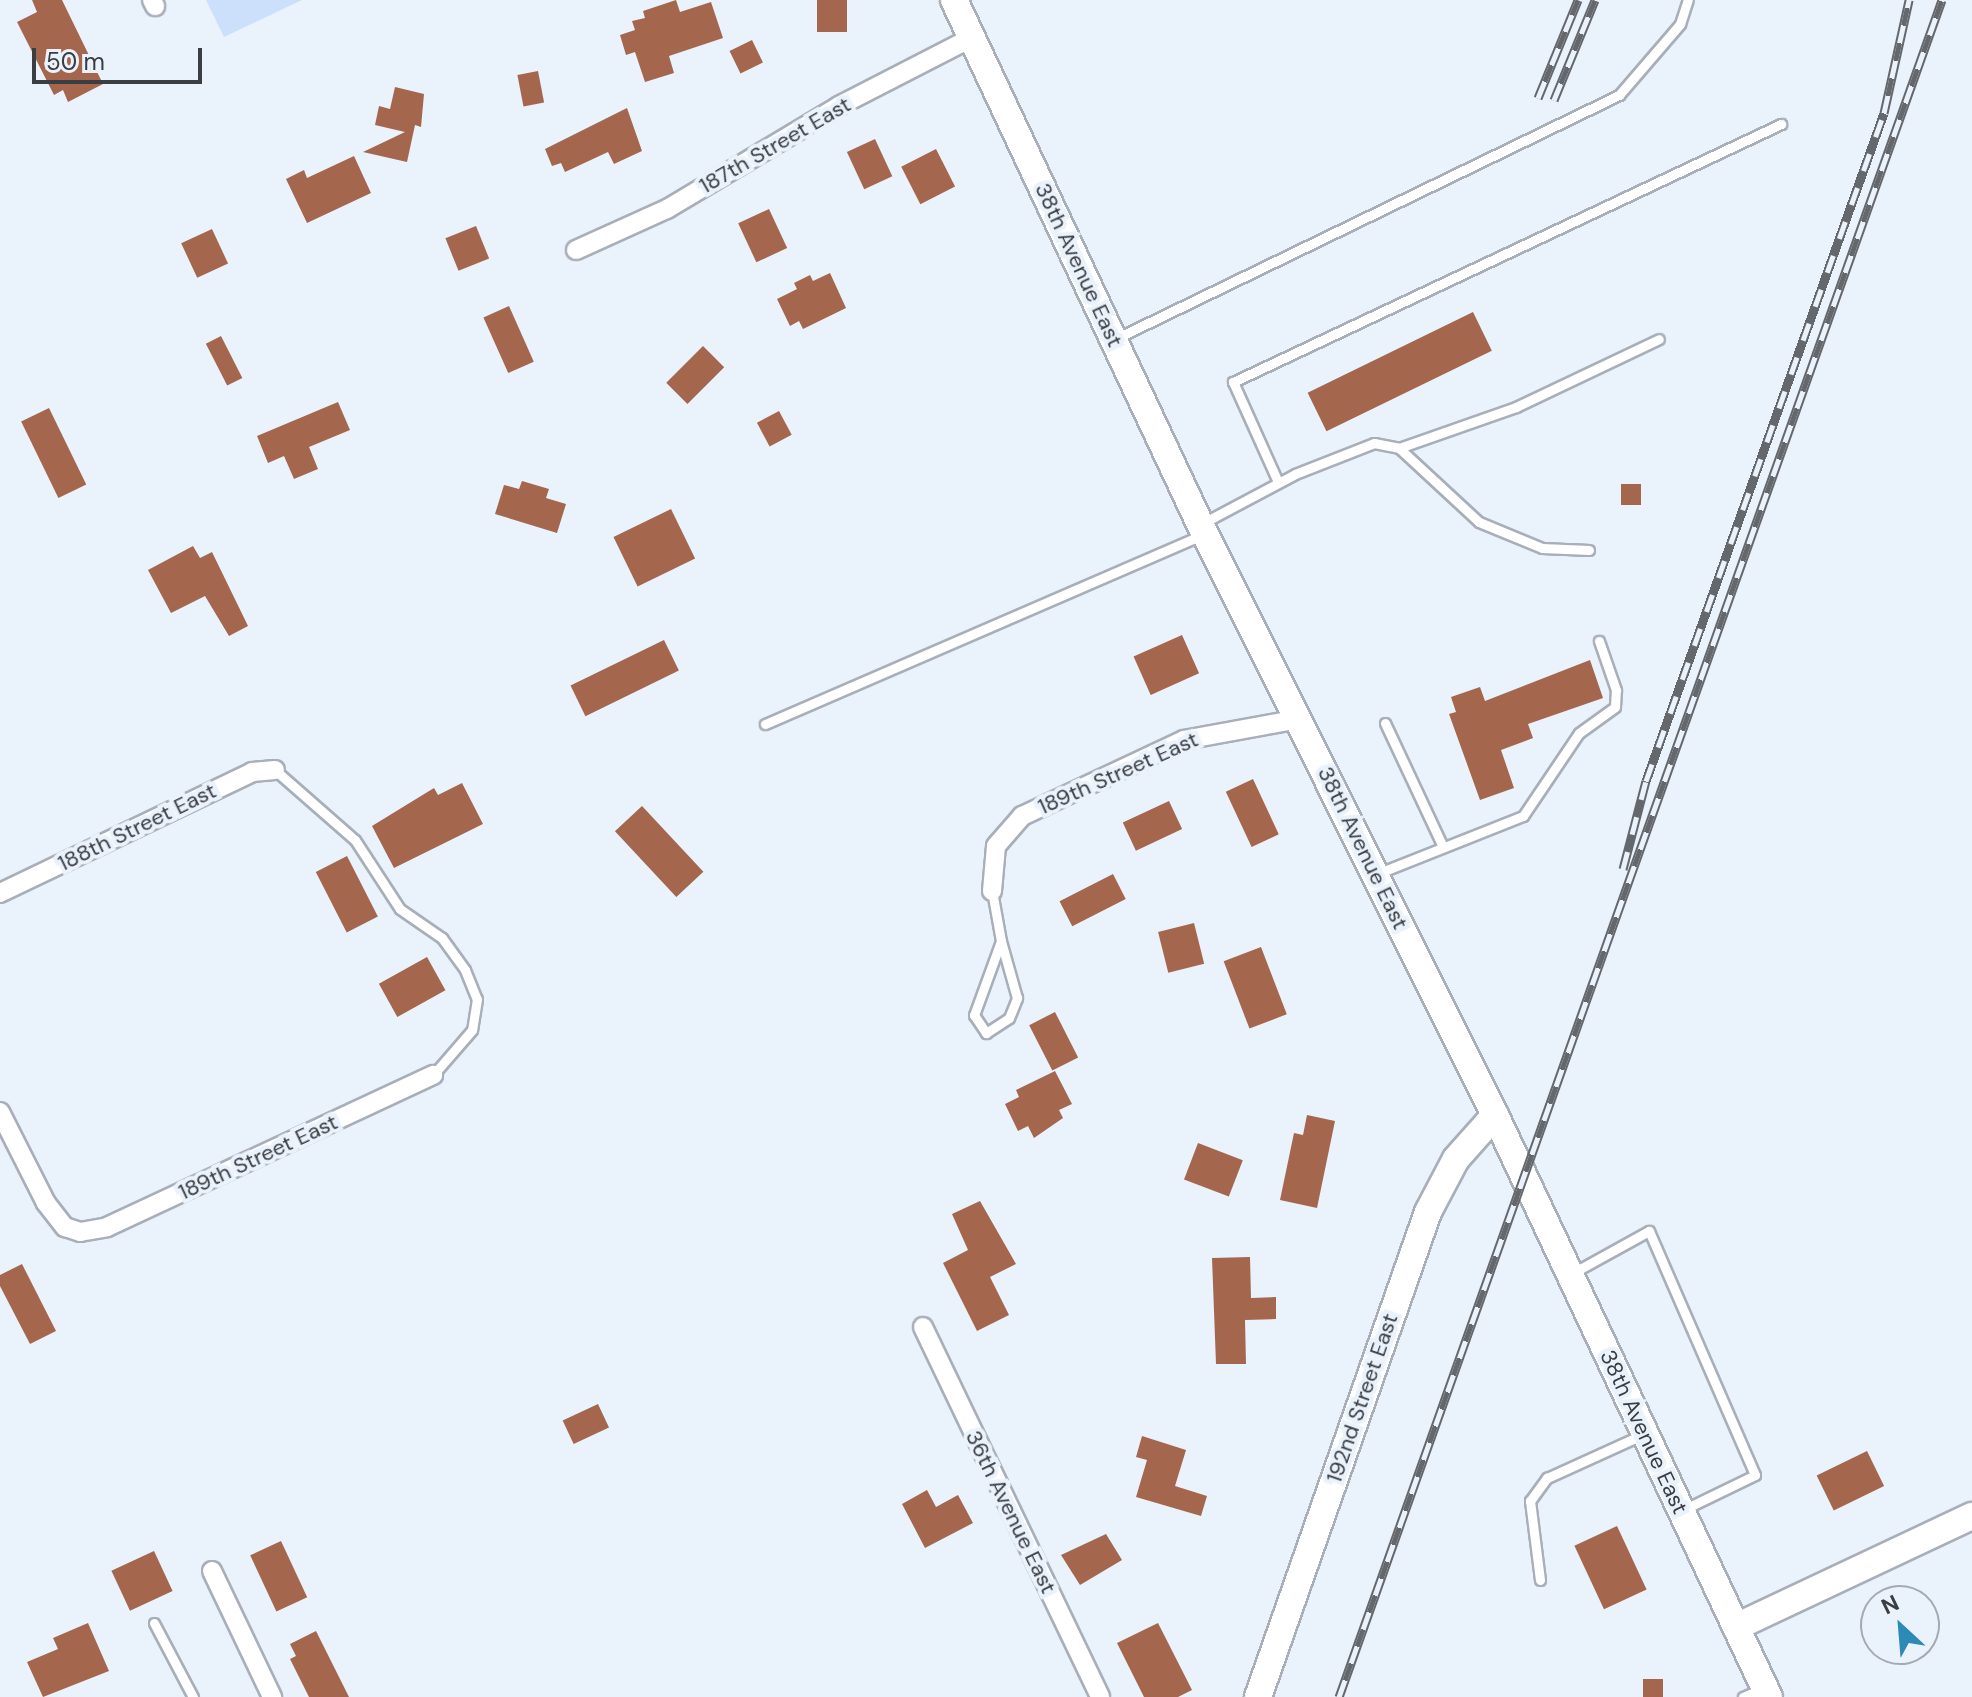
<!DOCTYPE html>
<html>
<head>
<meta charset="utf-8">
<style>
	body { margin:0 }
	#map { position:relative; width:1972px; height:1697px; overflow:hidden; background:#eaf2fc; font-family:"DM Sans",sans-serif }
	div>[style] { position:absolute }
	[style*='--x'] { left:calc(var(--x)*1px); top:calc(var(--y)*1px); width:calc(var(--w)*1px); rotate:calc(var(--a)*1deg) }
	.green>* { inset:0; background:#cce0fc }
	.building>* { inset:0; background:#a5664e; transform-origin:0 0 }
	.roads { filter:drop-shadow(2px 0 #a8afb9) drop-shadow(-2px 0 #a8afb9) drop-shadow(0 2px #a8afb9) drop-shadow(0 -2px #a8afb9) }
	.lane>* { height:9px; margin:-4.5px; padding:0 4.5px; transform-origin:4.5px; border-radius:4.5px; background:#fff }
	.street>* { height:18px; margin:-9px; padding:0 9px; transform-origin:9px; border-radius:9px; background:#fff }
	.secondary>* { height:26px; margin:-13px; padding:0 13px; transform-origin:13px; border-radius:13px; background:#fff }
	.rail>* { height:9px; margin-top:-4.5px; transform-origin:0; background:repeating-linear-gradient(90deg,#eaf2fc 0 18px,#64686d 0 36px); box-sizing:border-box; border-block:2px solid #64686d }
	span { translate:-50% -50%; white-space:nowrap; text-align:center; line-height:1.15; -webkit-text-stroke:8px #eaf2fc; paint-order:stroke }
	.street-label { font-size:22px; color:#3a3d41 }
	.north { position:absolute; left:1860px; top:1585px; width:80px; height:80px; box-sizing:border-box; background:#eaf2fc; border:2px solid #a4aab1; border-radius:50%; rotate:334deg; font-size:22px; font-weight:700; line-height:32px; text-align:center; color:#3a3d41 }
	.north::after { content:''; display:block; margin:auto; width:28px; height:36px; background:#2c8ab6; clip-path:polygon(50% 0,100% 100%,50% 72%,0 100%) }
	.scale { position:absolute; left:32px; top:48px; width:170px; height:36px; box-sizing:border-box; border:4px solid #3a3d41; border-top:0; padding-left:10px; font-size:24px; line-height:28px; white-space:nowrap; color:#3a3d41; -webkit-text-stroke:6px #eaf2fc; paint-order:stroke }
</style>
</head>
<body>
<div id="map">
	<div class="green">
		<div style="clip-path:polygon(206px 0,302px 0,224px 37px)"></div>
	</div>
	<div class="building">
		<div style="clip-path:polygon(32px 0,62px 0,103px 84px,68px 102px,63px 90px,54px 95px,17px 22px,37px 12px)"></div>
		<div style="clip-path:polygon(676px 0,680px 12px,711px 2px,723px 38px,669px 56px,674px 73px,645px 82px,635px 52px,626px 55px,620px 35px,635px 30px,632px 21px,645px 18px,643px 11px)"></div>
		<div style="left:817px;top:0;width:30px;height:32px"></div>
		<div style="left:752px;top:40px;width:25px;height:25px;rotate:64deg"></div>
		<div style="left:538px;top:71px;width:32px;height:21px;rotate:79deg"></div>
		<div style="clip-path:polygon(395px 87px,424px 94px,421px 127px,415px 125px,407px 162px,363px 152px,405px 132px,375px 125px,379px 106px,390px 109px)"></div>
		<div style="clip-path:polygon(627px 108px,642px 151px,614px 164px,608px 152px,565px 172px,561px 163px,552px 166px,545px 149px)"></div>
		<div style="left:875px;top:139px;width:41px;height:31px;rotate:65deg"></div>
		<div style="left:936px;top:149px;width:42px;height:39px;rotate:63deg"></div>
		<div style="clip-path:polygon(354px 156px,371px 193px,307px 223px,286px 179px,304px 170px,307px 178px)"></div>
		<div style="left:769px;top:209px;width:43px;height:34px;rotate:65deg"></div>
		<div style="left:476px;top:226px;width:35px;height:33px;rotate:68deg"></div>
		<div style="left:212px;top:229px;width:38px;height:34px;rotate:65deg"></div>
		<div style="clip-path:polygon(830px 273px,846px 308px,803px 329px,799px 321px,790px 326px,777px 299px,797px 289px,794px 283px,810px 275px,813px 281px)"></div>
		<div style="left:509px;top:306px;width:61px;height:28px;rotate:66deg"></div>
		<div style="left:1473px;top:312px;width:43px;height:184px;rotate:64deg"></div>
		<div style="left:221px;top:336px;width:47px;height:17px;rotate:63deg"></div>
		<div style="left:703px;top:346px;width:30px;height:52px;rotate:45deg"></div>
		<div style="clip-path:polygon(338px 402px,350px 430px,309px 447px,318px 469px,294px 479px,284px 456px,268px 463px,257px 436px)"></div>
		<div style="left:49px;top:408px;width:85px;height:31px;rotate:64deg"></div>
		<div style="left:779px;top:411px;width:27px;height:25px;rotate:62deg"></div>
		<div style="clip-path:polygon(522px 481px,549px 489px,546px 498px,566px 504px,557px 533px,495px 514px,504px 485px,519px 489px)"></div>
		<div style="left:1641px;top:484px;width:21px;height:20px;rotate:90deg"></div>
		<div style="left:671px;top:509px;width:55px;height:64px;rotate:64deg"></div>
		<div style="clip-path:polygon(193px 546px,200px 558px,212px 552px,248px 626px,229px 636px,205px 596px,171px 613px,148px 570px)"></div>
		<div style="left:1182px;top:635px;width:42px;height:53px;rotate:66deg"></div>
		<div style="left:664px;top:640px;width:34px;height:104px;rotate:64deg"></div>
		<div style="clip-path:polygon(1590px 660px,1603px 698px,1528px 724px,1533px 738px,1501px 750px,1514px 788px,1480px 800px,1449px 714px,1456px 712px,1451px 697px,1480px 687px,1485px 701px)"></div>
		<div style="left:1253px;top:779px;width:61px;height:30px;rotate:65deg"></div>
		<div style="clip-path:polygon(462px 783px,483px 824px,394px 868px,372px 826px,434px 788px,438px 795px)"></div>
		<div style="left:1169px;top:801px;width:31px;height:51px;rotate:65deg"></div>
		<div style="left:642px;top:806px;width:90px;height:37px;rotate:47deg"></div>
		<div style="left:347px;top:856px;width:68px;height:35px;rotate:63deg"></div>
		<div style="left:1113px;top:874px;width:28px;height:60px;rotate:63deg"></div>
		<div style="left:1194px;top:923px;width:42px;height:37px;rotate:76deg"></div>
		<div style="left:1261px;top:947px;width:72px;height:40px;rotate:69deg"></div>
		<div style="left:427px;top:957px;width:38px;height:55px;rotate:61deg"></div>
		<div style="left:1055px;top:1012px;width:51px;height:29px;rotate:63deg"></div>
		<div style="clip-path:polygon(1055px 1071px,1072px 1104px,1059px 1110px,1063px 1118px,1034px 1138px,1028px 1126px,1018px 1131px,1005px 1104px,1019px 1097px,1016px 1090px)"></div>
		<div style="clip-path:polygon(1307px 1115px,1335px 1121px,1317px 1208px,1280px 1200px,1294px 1133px,1303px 1135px)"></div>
		<div style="left:1198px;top:1143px;width:48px;height:39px;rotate:21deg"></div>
		<div style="clip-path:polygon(980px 1201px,1016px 1264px,990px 1277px,1009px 1315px,977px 1331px,943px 1263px,968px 1250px,952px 1214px)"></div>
		<div style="clip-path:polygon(1250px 1257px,1251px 1298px,1276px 1297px,1276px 1319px,1245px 1320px,1246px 1364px,1216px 1364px,1212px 1258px)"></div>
		<div style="clip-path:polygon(22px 1264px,56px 1331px,30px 1344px,0 1286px,0 1275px)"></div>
		<div style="left:598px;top:1404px;width:26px;height:39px;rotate:65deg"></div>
		<div style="clip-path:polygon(1142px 1436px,1186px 1450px,1175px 1486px,1207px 1496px,1201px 1516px,1136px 1497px,1147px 1460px,1136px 1457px)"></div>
		<div style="left:1867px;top:1451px;width:39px;height:56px;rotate:64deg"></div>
		<div style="clip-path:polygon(927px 1490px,936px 1507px,958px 1495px,973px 1523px,925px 1548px,902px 1504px)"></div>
		<div style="left:1617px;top:1526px;width:70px;height:47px;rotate:65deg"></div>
		<div style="clip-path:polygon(1106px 1534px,1122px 1560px,1080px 1585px,1061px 1555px)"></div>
		<div style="left:281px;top:1541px;width:62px;height:34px;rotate:65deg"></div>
		<div style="left:154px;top:1551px;width:44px;height:47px;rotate:65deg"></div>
		<div style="clip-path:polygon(88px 1623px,109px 1671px,43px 1697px,27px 1662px,58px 1649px,53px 1638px)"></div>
		<div style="clip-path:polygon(1158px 1623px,1192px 1690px,1178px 1697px,1144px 1697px,1117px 1643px)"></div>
		<div style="clip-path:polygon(316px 1631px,349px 1697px,309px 1697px,290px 1659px,296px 1656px,290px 1644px)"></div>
		<div style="left:1643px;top:1679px;width:20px;height:18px"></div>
	</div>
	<div class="roads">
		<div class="lane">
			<div style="--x:1117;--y:338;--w:558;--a:-25.83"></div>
			<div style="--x:1619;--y:95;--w:94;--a:-49.3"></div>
			<div style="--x:1680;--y:24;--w:25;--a:-72"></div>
			<div style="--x:1399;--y:448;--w:124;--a:-19.3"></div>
			<div style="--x:1516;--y:407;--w:158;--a:-25.4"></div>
			<div style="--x:1278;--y:482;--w:110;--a:-114.2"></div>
			<div style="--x:1233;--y:382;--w:606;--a:-25.21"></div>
			<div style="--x:1203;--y:523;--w:104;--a:-28"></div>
			<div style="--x:1295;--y:474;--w:85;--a:-21.4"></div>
			<div style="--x:1374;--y:443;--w:25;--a:11"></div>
			<div style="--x:1399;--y:448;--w:109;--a:42.8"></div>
			<div style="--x:1479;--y:522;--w:68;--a:22.4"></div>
			<div style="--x:1542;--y:548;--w:47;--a:2.4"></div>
			<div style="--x:1385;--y:723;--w:137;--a:64.9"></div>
			<div style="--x:765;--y:724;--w:475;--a:-23.4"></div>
			<div style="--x:275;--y:770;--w:106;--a:41.2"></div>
			<div style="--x:355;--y:840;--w:82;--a:56.9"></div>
			<div style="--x:400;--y:909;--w:51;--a:34.6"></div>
			<div style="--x:442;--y:938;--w:39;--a:54"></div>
			<div style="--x:465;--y:970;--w:31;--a:68"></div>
			<div style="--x:477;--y:999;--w:31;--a:99"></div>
			<div style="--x:472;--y:1030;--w:60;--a:130.9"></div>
			<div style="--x:1379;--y:873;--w:155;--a:-21.6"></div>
			<div style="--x:1523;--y:816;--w:100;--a:-56"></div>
			<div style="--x:1579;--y:733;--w:44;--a:-35.8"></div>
			<div style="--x:1615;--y:707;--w:17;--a:-87"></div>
			<div style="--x:1616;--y:690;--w:52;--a:-109.1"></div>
			<div style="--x:992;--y:891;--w:51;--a:79.8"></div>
			<div style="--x:1001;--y:941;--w:79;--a:110"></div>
			<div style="--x:974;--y:1015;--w:22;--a:56"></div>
			<div style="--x:986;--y:1033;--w:27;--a:-33"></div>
			<div style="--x:1009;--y:1018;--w:22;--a:-68"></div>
			<div style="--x:1017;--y:998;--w:59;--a:-105.7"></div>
			<div style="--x:1571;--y:1274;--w:89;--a:-28.9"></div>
			<div style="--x:1649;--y:1231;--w:266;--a:66.5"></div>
			<div style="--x:1755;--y:1475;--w:78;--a:154.1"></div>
			<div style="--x:1540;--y:1580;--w:80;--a:-97.2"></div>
			<div style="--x:1530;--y:1501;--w:29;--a:-54"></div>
			<div style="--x:1547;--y:1478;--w:104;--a:-24.4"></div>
			<div style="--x:154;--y:1623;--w:84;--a:62.2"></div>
			<div style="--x:1743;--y:1697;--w:21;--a:-23"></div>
		</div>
		<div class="street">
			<div style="--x:152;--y:0;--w:7;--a:63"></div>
			<div style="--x:576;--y:250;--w:100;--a:-24.3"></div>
			<div style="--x:667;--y:209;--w:200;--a:-30.9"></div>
			<div style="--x:839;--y:106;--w:151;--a:-27.2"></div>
			<div style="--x:992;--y:891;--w:45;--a:-84.9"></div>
			<div style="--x:996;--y:846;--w:40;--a:-49"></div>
			<div style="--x:1022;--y:816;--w:179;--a:-25.1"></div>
			<div style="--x:1184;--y:740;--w:117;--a:-10.3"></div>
			<div style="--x:0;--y:893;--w:280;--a:-25.6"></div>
			<div style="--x:252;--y:772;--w:23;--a:-5"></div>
			<div style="--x:0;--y:1112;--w:102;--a:63.2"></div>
			<div style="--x:46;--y:1203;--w:31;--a:52"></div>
			<div style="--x:65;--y:1227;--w:16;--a:18"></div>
			<div style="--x:80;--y:1232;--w:27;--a:-10"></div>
			<div style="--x:107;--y:1227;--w:360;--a:-25"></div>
			<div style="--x:923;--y:1327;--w:410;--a:64.4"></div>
			<div style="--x:212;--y:1571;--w:140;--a:64.5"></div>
		</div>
		<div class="secondary">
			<div style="--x:954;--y:0;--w:579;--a:64.85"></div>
			<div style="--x:1200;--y:524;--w:661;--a:63.47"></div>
			<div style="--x:1495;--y:1115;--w:643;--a:64.79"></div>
			<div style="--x:1736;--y:1627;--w:261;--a:-25.2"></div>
			<div style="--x:1258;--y:1697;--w:514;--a:-70.68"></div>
			<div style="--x:1428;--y:1212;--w:60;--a:-62.2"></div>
			<div style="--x:1456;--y:1159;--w:59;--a:-48.4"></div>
		</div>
	</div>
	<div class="rail">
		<div style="--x:1538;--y:98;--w:106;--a:-67.8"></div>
		<div style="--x:1554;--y:100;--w:108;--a:-67.7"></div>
		<div style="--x:1623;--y:869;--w:91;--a:-75.4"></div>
		<div style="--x:1646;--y:781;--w:709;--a:-70.39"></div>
		<div style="--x:1884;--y:113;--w:116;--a:-77.5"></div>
		<div style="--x:1339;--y:1697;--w:1801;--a:-70.44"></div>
	</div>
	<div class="street-label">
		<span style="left:775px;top:145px;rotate:-30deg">187th Street East</span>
		<span style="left:1079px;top:265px;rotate:65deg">38th Avenue East</span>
		<span style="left:1118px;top:773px;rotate:-24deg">189th Street East</span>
		<span style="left:137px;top:827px;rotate:-26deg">188th Street East</span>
		<span style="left:1363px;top:848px;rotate:64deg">38th Avenue East</span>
		<span style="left:258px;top:1157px;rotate:-25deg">189th Street East</span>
		<span style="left:1362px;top:1398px;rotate:-71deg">192nd Street East</span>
		<span style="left:1644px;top:1432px;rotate:65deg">38th Avenue East</span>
		<span style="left:1011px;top:1512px;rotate:64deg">36th Avenue East</span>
	</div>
	<div class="north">N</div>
	<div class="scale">50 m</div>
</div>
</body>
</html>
